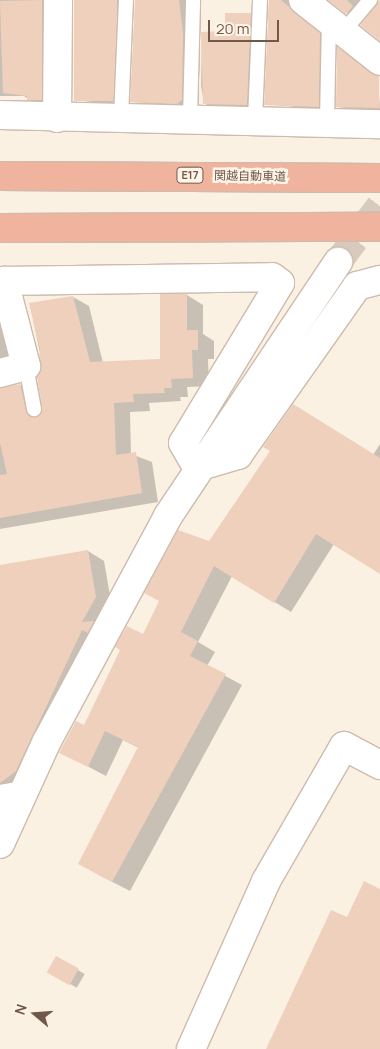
<!DOCTYPE html>
<html>
<head>
<meta charset="utf-8">
<style>
	body { margin:0 }
	#map { position:relative; width:380px; height:1049px; overflow:hidden; background:#faf1e3; font-family:Manrope,"Noto Sans JP",sans-serif }
	div>[style] { position:absolute }
	[style*='--x'] { left:calc(var(--x)*1px); top:calc(var(--y)*1px); width:calc(var(--w)*1px); rotate:calc(var(--a)*1deg) }
	.shadow>* { inset:0; background:#0003; transform-origin:0 0 }
	.building>* { inset:0; background:#eed0bc; transform-origin:0 0 }
	.secondary-tunnel>* { height:28px; margin-top:-14px; transform-origin:0; background:repeating-linear-gradient(90deg,#d8cbbd 0 28px,transparent 0 42px) }
	.roads { filter:drop-shadow(1px 0 #cdbbad) drop-shadow(-1px 0 #cdbbad) drop-shadow(0 1px #cdbbad) drop-shadow(0 -1px #cdbbad) }
	.lane>* { height:14px; margin:-7px; padding:0 7px; transform-origin:7px; border-radius:7px; background:#fff }
	.street>* { height:28px; margin:-14px; padding:0 14px; transform-origin:14px; border-radius:14px; background:#fff }
	.secondary>* { height:28px; margin:-14px; padding:0 14px; transform-origin:14px; border-radius:14px; background:#fff }
	.highway>* { height:28px; margin:-14px; padding:0 14px; transform-origin:14px; border-radius:14px; background:#f0b39d }
	span { translate:-50% -50%; white-space:nowrap; text-align:center; line-height:1.15; -webkit-text-stroke:5px #fef5e8; paint-order:stroke }
	.shield-label span { padding:1px 4px; background:#fef5e8; border:1px solid; border-radius:4px; -webkit-text-stroke-width:0 }
	.shield-label { font-size:11px; color:#70584b; font-weight:700 }
	.street-label { font-size:12px; color:#70584b }
	.north { position:absolute; left:10px; top:989px; width:50px; height:50px; -webkit-text-stroke:4px #fef5e8; paint-order:stroke; rotate:288deg; font-size:14px; font-weight:700; line-height:20px; text-align:center; color:#70584b }
	.north::after { content:''; display:block; margin:auto; width:18px; height:22px; background:#70584b; clip-path:polygon(50% 0,100% 100%,50% 72%,0 100%) }
	.scale { position:absolute; left:208px; top:20px; width:71px; height:22px; box-sizing:border-box; border:2px solid #70584b; border-top:0; padding-left:6px; font-size:15px; line-height:18px; white-space:nowrap; color:#70584b; -webkit-text-stroke:4px #fef5e8; paint-order:stroke }
</style>
</head>
<body>
<div id="map">
	<div class="shadow">
		<div style="clip-path:polygon(0 0,50px 0,48px 103px,34px 103px,24px 96px,0 96px)"></div>
		<div style="clip-path:polygon(75px 0,127px 0,119px 105px,74px 100px)"></div>
		<div style="clip-path:polygon(136px 0,185px 0,189px 37px,184px 106px,132px 102px)"></div>
		<div style="clip-path:polygon(269px 0,295px 0,299px 17px,326px 38px,324px 110px,266px 104px)"></div>
		<div style="clip-path:polygon(330px 0,368px 0,353px 17px)"></div>
		<div style="clip-path:polygon(250px 14px,256px 18px,253px 107px,210px 107px,204px 103px,201px 86px,202px 34px,227px 32px)"></div>
		<div style="clip-path:polygon(378px 77px,380px 112px,337px 107px)"></div>
		<div style="clip-path:polygon(187px 295px,203px 305px,203px 334px,214px 341px,214px 359px,208px 359px,209px 386px,187px 387px,188px 397px,180px 397px,181px 401px,149px 403px,150px 411px,130px 412px,131px 454px,152px 462px,158px 502px,0 529px,0 300px,17px 366px,5px 371px,1px 389px,20px 385px,37px 394px,40px 415px,42px 363px,30px 304px,73px 297px,89px 306px,103px 363px,161px 361px)"></div>
		<div style="clip-path:polygon(380px 444px,380px 572px,334px 544px,291px 612px,232px 576px,198px 642px,215px 652px,207px 666px,242px 685px,130px 891px,97px 874px,139px 748px,123px 740px,106px 776px,60px 752px,85px 726px,210px 543px,373px 455px)"></div>
		<div style="clip-path:polygon(88px 551px,104px 561px,112px 607px,33px 780px,0 796px,0 566px)"></div>
		<div style="left:57px;top:958px;width:32px;height:16px;rotate:30deg"></div>
	</div>
	<div class="building">
		<div style="clip-path:polygon(42px 0,42px 100px,27px 100px,27px 96px,3px 93px,0 1px)"></div>
		<div style="left:74px;top:0;width:43px;height:101px"></div>
		<div style="clip-path:polygon(135px 0,179px 0,183px 33px,182px 100px,177px 104px,130px 102px)"></div>
		<div style="clip-path:polygon(269px 0,281px 0,320px 33px,319px 107px,264px 105px)"></div>
		<div style="clip-path:polygon(328px 0,347px 0,353px 6px,346px 14px)"></div>
		<div style="clip-path:polygon(380px 0,380px 41px,360px 25px)"></div>
		<div style="clip-path:polygon(225px 13px,251px 13px,247px 105px,203px 104px,201px 32px,225px 31px)"></div>
		<div style="clip-path:polygon(337px 47px,379px 76px,379px 108px,336px 107px)"></div>
		<div style="clip-path:polygon(160px 294px,187px 294px,187px 330px,198px 330px,198px 350px,192px 350px,193px 378px,171px 379px,172px 388px,164px 388px,165px 393px,133px 394px,134px 402px,114px 403px,116px 455px,136px 452px,142px 493px,0 518px,0 475px,7px 474px,0 443px,0 388px,20px 384px,27px 414px,36px 417px,42px 411px,37px 377px,40px 350px,29px 303px,73px 296px,90px 362px,160px 359px)"></div>
		<div style="clip-path:polygon(293px 404px,380px 458px,380px 574px,316px 534px,274px 603px,214px 566px,181px 632px,198px 641px,190px 656px,226px 674px,112px 882px,78px 864px,138px 747px,105px 731px,88px 767px,59px 753px,76px 721px,84px 725px,120px 650px,115px 647px,127px 626px,143px 634px,159px 601px,144px 593px,178px 530px,209px 541px,270px 451px,263px 447px)"></div>
		<div style="clip-path:polygon(88px 550px,96px 597px,82px 622px,94px 621px,88px 633px,82px 630px,16px 771px,0 783px,0 565px)"></div>
		<div style="clip-path:polygon(364px 881px,380px 889px,380px 1049px,266px 1049px,331px 910px,347px 917px)"></div>
		<div style="left:56px;top:956px;width:26px;height:19px;rotate:29deg"></div>
	</div>
	<div class="secondary-tunnel">
		<div style="--x:338;--y:262;--w:70;--a:-53.1"></div>
	</div>
	<div class="roads">
		<div class="lane">
			<div style="--x:343;--y:32;--w:42;--a:-49.8"></div>
			<div style="--x:121;--y:118;--w:118;--a:-87.6"></div>
			<div style="--x:190;--y:118;--w:118;--a:-88.5"></div>
			<div style="--x:255;--y:120;--w:120;--a:-87.6"></div>
			<div style="--x:327;--y:122;--w:101;--a:-88.9"></div>
			<div style="--x:26;--y:366;--w:44;--a:79.5"></div>
		</div>
		<div class="street">
			<div style="--x:303;--y:0;--w:98;--a:38.4"></div>
			<div style="--x:0;--y:115;--w:380;--a:1.4"></div>
			<div style="--x:57;--y:118;--w:118;--a:-89.5"></div>
			<div style="--x:0;--y:281;--w:272;--a:-0.8"></div>
			<div style="--x:272;--y:277;--w:10;--a:37"></div>
			<div style="--x:280;--y:283;--w:187;--a:121.2"></div>
			<div style="--x:183;--y:443;--w:28;--a:60"></div>
			<div style="--x:197;--y:467;--w:43;--a:-16.3"></div>
			<div style="--x:238;--y:455;--w:207;--a:-54.8"></div>
			<div style="--x:357;--y:286;--w:24;--a:-15"></div>
			<div style="--x:0;--y:373;--w:27;--a:-15"></div>
			<div style="--x:26;--y:366;--w:88;--a:-104.5"></div>
			<div style="--x:0;--y:799;--w:22;--a:-10"></div>
			<div style="--x:191;--y:1049;--w:184;--a:-65.9"></div>
			<div style="--x:266;--y:881;--w:156;--a:-60"></div>
			<div style="--x:344;--y:746;--w:41;--a:27.8"></div>
		</div>
		<div class="secondary">
			<div style="--x:0;--y:844;--w:113;--a:-65.5"></div>
			<div style="--x:47;--y:741;--w:255;--a:-61.7"></div>
			<div style="--x:168;--y:516;--w:306;--a:-56.2"></div>
		</div>
		<div class="highway">
			<div style="--x:0;--y:176;--w:380;--a:0.3"></div>
			<div style="--x:0;--y:228;--w:380;--a:-0.2"></div>
		</div>
	</div>
	<div class="shield-label">
		<span style="left:190px;top:175px">E17</span>
	</div>
	<div class="street-label">
		<span style="left:250px;top:176px;rotate:1deg">関越自動車道</span>
	</div>
	<div class="north">N</div>
	<div class="scale">20 m</div>
</div>
</body>
</html>
